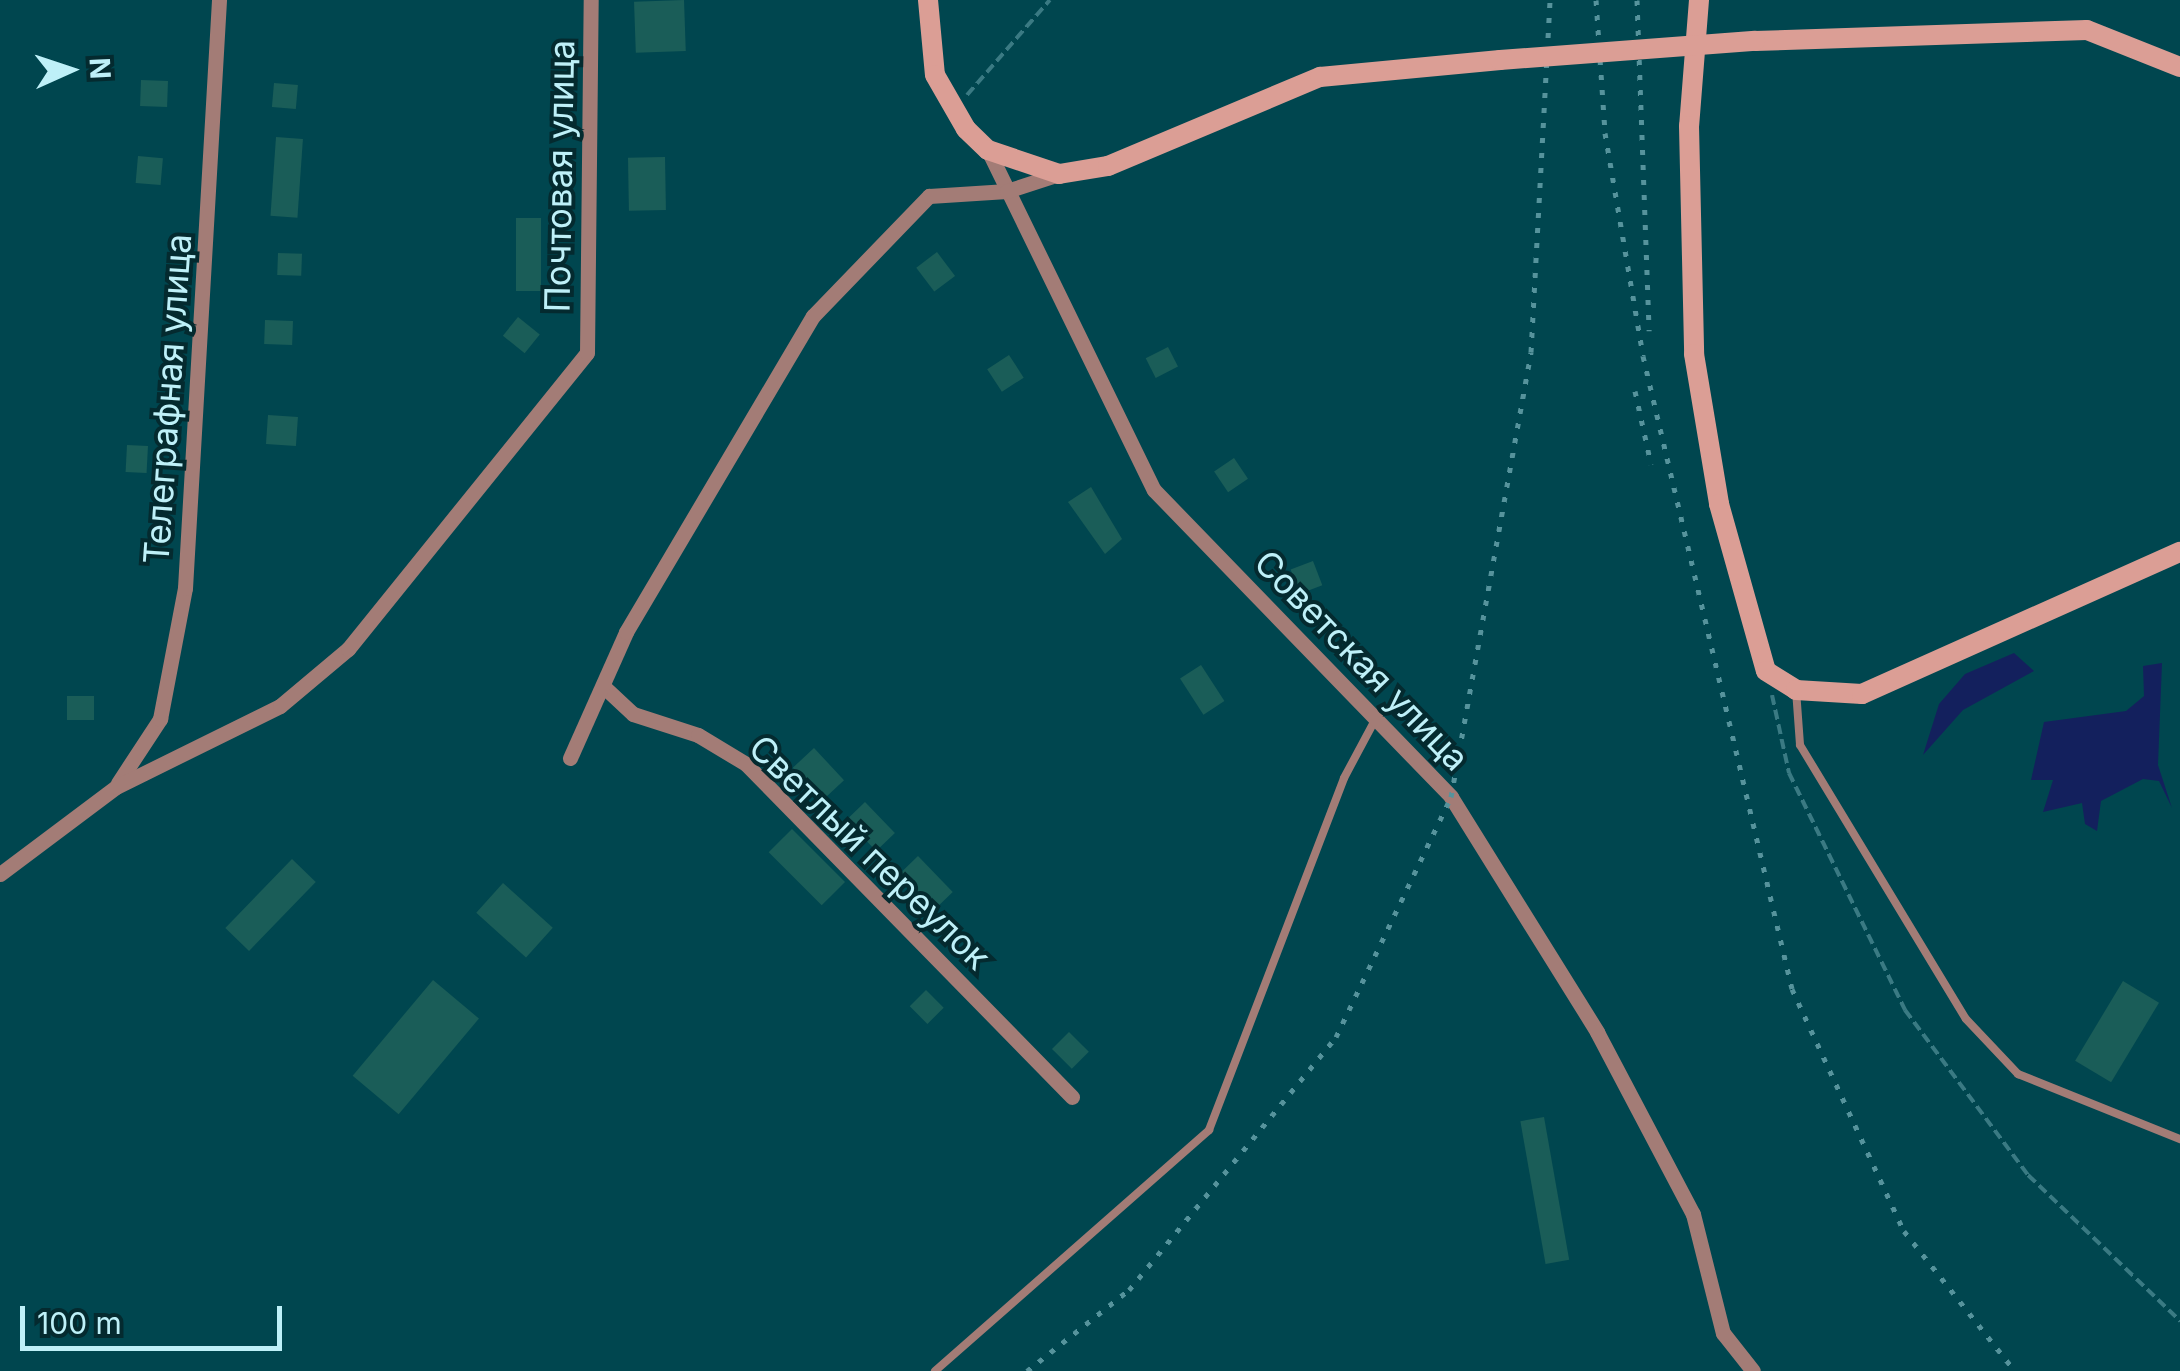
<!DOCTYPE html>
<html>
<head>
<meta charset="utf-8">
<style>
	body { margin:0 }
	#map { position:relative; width:2180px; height:1371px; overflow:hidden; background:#00464f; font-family:Inter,sans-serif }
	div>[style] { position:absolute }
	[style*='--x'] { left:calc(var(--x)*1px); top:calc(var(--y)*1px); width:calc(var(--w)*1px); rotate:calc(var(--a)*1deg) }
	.water>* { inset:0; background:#13205d }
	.building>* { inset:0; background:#1a5d58; transform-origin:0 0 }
	.path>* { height:4px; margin-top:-2px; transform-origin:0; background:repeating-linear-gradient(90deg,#3a7a83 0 10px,transparent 0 15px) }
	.lane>* { height:8px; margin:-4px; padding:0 4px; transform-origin:4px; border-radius:4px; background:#a37c76 }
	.street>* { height:15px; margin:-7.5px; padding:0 7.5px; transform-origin:7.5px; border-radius:7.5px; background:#a37c76 }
	.secondary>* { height:20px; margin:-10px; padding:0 10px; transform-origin:10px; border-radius:10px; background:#db9e95 }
	.rail>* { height:5px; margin-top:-2.5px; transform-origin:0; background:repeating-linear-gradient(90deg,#56939c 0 5px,transparent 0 15px) }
	.secondary-bridge>* { height:20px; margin:-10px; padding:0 10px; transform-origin:10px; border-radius:10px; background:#db9e95 }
	span { translate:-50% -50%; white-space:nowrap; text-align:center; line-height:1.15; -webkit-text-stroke:8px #042a2f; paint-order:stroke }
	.street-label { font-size:35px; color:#bef0f8 }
	.north { position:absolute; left:20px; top:20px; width:100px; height:100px; -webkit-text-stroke:8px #042a2f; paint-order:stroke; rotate:87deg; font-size:28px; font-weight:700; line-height:40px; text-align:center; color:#bef0f8 }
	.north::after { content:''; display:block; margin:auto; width:35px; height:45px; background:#bef0f8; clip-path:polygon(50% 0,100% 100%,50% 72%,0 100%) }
	.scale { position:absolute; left:20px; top:1306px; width:262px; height:45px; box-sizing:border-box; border:5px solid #bef0f8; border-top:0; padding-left:12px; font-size:30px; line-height:35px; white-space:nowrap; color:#bef0f8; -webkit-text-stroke:8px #042a2f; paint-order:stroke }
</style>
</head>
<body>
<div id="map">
	<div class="water">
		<div style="clip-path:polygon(2014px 653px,2034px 671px,1963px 710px,1923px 755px,1939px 704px,1965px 674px)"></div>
		<div style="clip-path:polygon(2162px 663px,2158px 765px,2172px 808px,2159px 781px,2143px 779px,2101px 801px,2097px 831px,2085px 824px,2082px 803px,2043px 812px,2053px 780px,2031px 780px,2044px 722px,2126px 711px,2144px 696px,2143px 666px)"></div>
	</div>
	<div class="building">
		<div style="left:684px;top:0;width:51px;height:50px;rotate:88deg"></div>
		<div style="left:141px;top:80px;width:27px;height:26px;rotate:2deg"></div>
		<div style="left:274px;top:83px;width:24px;height:24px;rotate:5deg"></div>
		<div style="left:276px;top:137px;width:27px;height:79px;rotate:4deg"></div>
		<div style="left:138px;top:156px;width:25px;height:27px;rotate:5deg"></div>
		<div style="left:665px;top:157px;width:53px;height:37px;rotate:89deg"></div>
		<div style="left:516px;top:218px;width:25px;height:73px"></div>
		<div style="left:937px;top:252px;width:30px;height:26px;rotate:53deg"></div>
		<div style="left:278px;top:253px;width:24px;height:22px;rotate:2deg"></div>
		<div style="left:518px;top:317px;width:28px;height:24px;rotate:39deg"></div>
		<div style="left:265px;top:320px;width:28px;height:24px;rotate:2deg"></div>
		<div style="left:1168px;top:347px;width:22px;height:25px;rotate:63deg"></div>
		<div style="left:1009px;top:355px;width:27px;height:26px;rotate:57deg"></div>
		<div style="left:268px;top:415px;width:30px;height:29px;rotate:4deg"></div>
		<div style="left:127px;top:445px;width:21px;height:27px;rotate:3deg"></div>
		<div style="left:1234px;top:458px;width:25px;height:24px;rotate:56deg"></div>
		<div style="clip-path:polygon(1091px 487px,1122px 539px,1105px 554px,1068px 502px)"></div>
		<div style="left:1313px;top:561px;width:26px;height:24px;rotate:69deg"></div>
		<div style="left:1201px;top:665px;width:43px;height:25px;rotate:57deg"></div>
		<div style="left:67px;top:696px;width:27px;height:24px"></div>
		<div style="left:814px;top:748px;width:44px;height:29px;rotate:47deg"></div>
		<div style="left:865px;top:802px;width:43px;height:26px;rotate:46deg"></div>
		<div style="left:792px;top:829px;width:75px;height:33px;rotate:45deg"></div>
		<div style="left:918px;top:856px;width:50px;height:28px;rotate:46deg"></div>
		<div style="left:292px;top:859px;width:33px;height:96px;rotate:44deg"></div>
		<div style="left:503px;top:883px;width:67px;height:40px;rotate:42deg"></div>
		<div style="left:433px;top:980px;width:60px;height:125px;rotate:40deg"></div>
		<div style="left:2123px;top:981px;width:42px;height:93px;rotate:31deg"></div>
		<div style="left:926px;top:990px;width:25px;height:23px;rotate:45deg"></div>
		<div style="left:1069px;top:1032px;width:28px;height:24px;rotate:45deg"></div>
		<div style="left:1544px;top:1117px;width:145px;height:24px;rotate:80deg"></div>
	</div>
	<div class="path">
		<div style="--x:967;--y:95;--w:126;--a:-48.9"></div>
		<div style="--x:1772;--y:695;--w:80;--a:77.7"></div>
		<div style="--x:1789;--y:773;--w:264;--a:63.9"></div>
		<div style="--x:1905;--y:1010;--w:206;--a:53.3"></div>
		<div style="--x:2028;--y:1175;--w:211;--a:43.8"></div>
	</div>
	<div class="lane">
		<div style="--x:1796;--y:690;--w:55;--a:85.8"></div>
		<div style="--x:1800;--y:745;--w:320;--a:58.8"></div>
		<div style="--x:1966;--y:1019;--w:76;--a:46.6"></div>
		<div style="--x:2018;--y:1074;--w:175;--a:21.9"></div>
		<div style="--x:935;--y:1371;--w:365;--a:-41.3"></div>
		<div style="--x:1209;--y:1130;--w:377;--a:-69"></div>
		<div style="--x:1344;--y:778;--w:66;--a:-61.9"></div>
	</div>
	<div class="street">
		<div style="--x:988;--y:150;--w:378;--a:64"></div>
		<div style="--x:1154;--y:490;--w:427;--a:45.9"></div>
		<div style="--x:1451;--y:797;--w:277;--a:58.1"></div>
		<div style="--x:1597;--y:1032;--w:206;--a:62.2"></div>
		<div style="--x:1693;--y:1214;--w:123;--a:75.9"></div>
		<div style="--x:1723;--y:1333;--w:48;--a:51.7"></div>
		<div style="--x:603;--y:686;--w:41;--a:43"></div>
		<div style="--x:633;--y:714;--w:68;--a:17.9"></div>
		<div style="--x:698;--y:735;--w:56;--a:31.1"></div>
		<div style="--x:746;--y:764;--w:466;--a:45.6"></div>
		<div style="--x:570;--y:758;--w:138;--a:-66"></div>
		<div style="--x:626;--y:632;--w:367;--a:-59.4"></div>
		<div style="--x:813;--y:316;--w:167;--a:-46"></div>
		<div style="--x:929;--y:196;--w:78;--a:-3.7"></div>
		<div style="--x:1007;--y:191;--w:55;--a:-18.1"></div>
		<div style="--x:118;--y:783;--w:77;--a:-56.7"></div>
		<div style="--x:160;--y:719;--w:133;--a:-79.2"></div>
		<div style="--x:185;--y:588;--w:589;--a:-86.69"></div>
		<div style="--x:0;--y:874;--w:145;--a:-36.9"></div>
		<div style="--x:116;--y:787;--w:183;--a:-26.3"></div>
		<div style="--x:280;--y:706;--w:89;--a:-40"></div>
		<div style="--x:348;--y:649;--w:380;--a:-51.1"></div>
		<div style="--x:587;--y:353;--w:353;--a:-89.4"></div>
	</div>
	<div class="secondary">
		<div style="--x:928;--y:0;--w:75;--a:84.7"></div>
		<div style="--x:935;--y:75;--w:62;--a:60.1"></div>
		<div style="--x:966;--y:129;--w:30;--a:44"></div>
		<div style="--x:988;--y:150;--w:75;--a:18.7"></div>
		<div style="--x:1059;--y:174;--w:50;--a:-9.3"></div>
		<div style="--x:1108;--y:166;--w:230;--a:-22.8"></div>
		<div style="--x:1320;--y:77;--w:181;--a:-5.4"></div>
		<div style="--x:1699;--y:0;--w:126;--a:94.5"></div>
		<div style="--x:1689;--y:126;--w:228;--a:88.7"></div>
		<div style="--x:1694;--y:354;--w:152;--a:80.5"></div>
		<div style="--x:1719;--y:504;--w:173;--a:74.3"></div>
		<div style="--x:1766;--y:671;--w:36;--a:32"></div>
		<div style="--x:1796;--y:690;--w:66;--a:3.5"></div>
		<div style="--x:1862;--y:694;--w:348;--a:-24.1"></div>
		<div style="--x:1755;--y:41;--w:332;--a:-1.9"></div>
		<div style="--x:2087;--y:30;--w:100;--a:21.7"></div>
	</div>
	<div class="rail">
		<div style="--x:1596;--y:0;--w:133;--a:86.1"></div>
		<div style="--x:1605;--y:133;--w:226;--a:80.3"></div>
		<div style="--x:1643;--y:356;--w:650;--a:76.75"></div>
		<div style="--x:1792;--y:989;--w:267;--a:65.2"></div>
		<div style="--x:1904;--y:1231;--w:179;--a:51.6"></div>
		<div style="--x:1637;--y:0;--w:331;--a:87.9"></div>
		<div style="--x:1635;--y:391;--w:75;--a:77.6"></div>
		<div style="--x:1027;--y:1371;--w:130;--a:-38.5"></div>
		<div style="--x:1129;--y:1290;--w:327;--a:-50.7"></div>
		<div style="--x:1336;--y:1037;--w:266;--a:-64.4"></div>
		<div style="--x:1451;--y:797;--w:452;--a:-79.8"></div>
		<div style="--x:1531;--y:352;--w:353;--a:-86.9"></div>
	</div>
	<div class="secondary-bridge">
		<div style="--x:1500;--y:60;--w:256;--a:-4.3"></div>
	</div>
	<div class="street-label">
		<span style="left:559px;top:176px;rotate:-89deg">Почтовая улица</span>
		<span style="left:167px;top:399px;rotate:-86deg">Телеграфная улица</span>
		<span style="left:1362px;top:660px;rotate:46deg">Советская улица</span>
		<span style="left:870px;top:852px;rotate:44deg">Светлый переулок</span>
	</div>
	<div class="north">N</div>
	<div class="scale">100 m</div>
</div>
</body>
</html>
